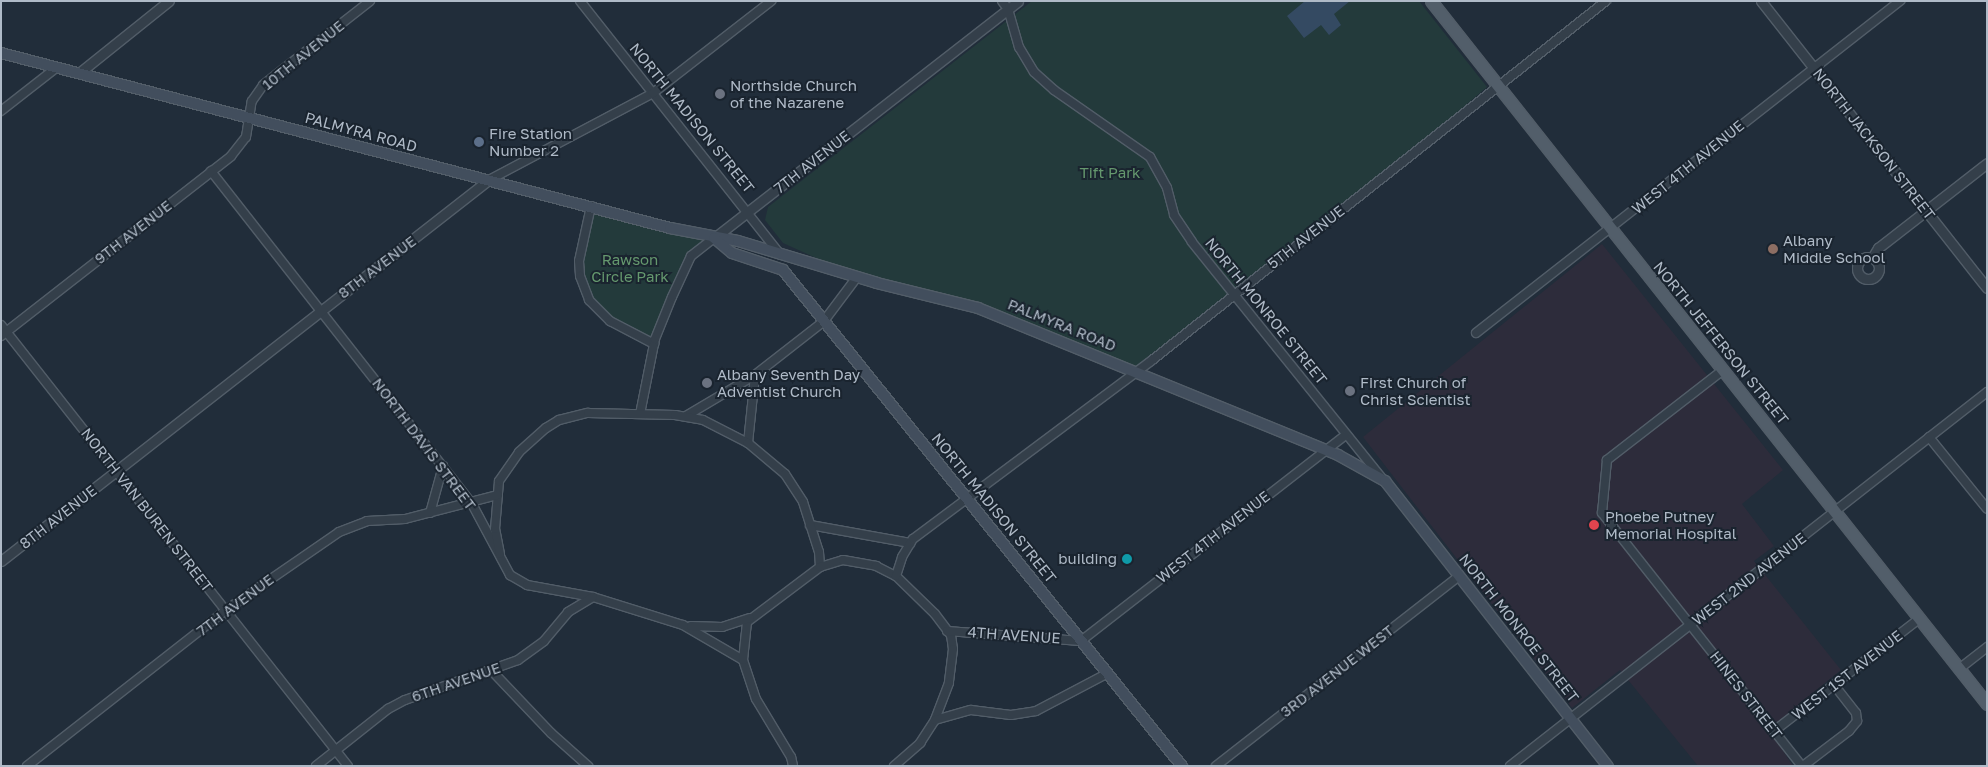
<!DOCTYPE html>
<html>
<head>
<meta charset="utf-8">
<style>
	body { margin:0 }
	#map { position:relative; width:1988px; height:767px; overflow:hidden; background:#212d3a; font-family:"Golos Text",sans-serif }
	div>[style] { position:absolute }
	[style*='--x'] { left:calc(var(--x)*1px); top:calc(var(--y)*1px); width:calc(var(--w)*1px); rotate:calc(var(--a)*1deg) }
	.medical>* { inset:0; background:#2d2c3b }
	.green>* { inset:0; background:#233a3b }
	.water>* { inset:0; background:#344a62 }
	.roads { filter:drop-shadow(1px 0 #525d68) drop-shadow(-1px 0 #525d68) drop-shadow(0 1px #525d68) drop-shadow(0 -1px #525d68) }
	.minor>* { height:8px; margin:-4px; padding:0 4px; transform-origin:4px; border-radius:4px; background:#343f4a }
	.tertiary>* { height:9px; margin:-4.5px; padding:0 4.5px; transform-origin:4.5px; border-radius:4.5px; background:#343f4a }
	.tertiary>.ring { margin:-4.5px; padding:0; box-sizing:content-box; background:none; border:9px solid #343f4a; border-radius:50% }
	.secondary>* { height:10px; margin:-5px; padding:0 5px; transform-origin:5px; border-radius:5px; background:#424e5d }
	.primary>* { height:11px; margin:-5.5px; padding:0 5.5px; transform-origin:5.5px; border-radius:5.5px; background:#525e6a }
	.dots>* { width:14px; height:14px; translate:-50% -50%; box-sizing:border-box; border:2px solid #1a242f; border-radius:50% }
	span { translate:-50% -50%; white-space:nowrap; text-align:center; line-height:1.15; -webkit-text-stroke:4px #1a242f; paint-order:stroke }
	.street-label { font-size:15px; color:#afbac7 }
	.poi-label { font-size:15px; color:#afbac7 }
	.left { translate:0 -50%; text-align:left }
	.right { translate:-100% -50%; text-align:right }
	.park-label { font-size:15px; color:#65986e }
	.frame { position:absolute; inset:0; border:2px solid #afbac7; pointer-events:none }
</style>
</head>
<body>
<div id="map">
	<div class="medical">
		<div style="clip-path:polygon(1602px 244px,1783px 470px,1742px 504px,1774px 546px,1754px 561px,1841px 670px,1769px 729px,1793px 766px,1698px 766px,1620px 670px,1572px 708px,1363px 437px)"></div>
	</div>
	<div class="green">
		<div style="clip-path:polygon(1032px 1px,1419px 1px,1487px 87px,1389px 170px,1136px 370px,1004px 315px,856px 276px,783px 243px,765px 220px,768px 207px)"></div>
		<div style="clip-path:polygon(591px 207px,712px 238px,693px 253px,654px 343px,611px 320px,589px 295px,582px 277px,581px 261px)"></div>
	</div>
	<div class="water">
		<div style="clip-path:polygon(1305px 1px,1350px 1px,1334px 14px,1341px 25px,1329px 35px,1321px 25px,1304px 38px,1287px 16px)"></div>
	</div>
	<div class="roads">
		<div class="minor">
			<div style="--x:580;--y:1;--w:323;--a:51.7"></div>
			<div style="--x:1002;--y:1;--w:10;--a:53"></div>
			<div style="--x:1008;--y:9;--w:40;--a:74"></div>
			<div style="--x:1019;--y:47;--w:29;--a:59"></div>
			<div style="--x:1034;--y:72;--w:27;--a:42"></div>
			<div style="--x:1054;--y:90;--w:117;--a:34.9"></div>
			<div style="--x:1150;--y:157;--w:35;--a:61"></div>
			<div style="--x:1167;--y:188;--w:28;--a:75"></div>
			<div style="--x:1174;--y:215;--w:32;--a:56"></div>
			<div style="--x:1192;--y:242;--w:303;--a:51.2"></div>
			<div style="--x:1;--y:111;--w:70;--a:-38"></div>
			<div style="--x:211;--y:171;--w:421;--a:51.9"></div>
			<div style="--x:471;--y:502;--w:83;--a:61.9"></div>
			<div style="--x:510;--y:575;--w:20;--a:30"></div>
			<div style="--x:527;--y:585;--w:67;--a:10.3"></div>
			<div style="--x:593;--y:597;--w:94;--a:17.3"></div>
			<div style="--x:683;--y:625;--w:69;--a:30.3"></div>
			<div style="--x:743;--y:660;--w:41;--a:71.6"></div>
			<div style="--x:756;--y:699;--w:68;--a:58.9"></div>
			<div style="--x:791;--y:757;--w:9;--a:77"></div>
			<div style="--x:487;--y:181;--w:188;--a:-27.9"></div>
			<div style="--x:653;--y:93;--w:150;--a:-37.9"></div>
			<div style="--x:591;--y:206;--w:56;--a:102.3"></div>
			<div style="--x:579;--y:261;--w:15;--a:86"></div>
			<div style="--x:580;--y:276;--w:26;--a:69"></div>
			<div style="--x:589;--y:300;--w:30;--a:45"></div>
			<div style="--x:610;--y:321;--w:50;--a:27.6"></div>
			<div style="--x:1;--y:325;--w:561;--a:51.8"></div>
			<div style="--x:1476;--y:333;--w:539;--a:-38.06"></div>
			<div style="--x:1;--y:336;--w:292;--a:-38"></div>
			<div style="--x:231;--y:156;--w:24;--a:-52"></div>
			<div style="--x:246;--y:137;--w:36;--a:-81"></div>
			<div style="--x:252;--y:101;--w:19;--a:-55"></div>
			<div style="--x:263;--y:85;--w:136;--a:-38.1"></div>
			<div style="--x:1723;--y:370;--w:147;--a:142.2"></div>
			<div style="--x:1607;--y:460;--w:53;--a:95.4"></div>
			<div style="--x:1602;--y:513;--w:323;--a:51.7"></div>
			<div style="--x:640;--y:414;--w:76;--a:-78.7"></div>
			<div style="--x:655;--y:339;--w:45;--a:-68"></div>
			<div style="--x:672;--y:297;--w:45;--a:-65.1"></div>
			<div style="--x:691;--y:256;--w:29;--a:-38"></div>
			<div style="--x:686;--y:416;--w:80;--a:-30.7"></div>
			<div style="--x:1929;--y:437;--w:92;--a:51.1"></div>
			<div style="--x:748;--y:443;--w:68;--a:-84.1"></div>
			<div style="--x:755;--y:375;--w:88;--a:-38"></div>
			<div style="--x:824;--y:321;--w:55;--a:-53.1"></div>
			<div style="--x:430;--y:513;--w:49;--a:-74.5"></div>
			<div style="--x:810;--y:525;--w:102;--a:10.2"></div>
			<div style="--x:500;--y:554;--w:25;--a:-101"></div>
			<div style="--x:495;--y:529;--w:48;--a:-85.2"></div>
			<div style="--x:499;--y:481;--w:35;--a:-55"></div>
			<div style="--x:519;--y:452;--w:36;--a:-42"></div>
			<div style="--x:546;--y:428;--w:15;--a:-32"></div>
			<div style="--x:559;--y:420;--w:30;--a:-14"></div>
			<div style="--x:588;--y:413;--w:87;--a:1.3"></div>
			<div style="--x:675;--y:415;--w:28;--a:10"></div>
			<div style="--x:703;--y:420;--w:51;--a:27.1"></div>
			<div style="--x:748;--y:443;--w:48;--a:40"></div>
			<div style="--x:785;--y:474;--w:33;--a:57"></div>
			<div style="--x:803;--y:502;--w:52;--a:72.3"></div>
			<div style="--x:819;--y:552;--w:15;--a:86"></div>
			<div style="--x:820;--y:567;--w:91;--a:143"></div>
			<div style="--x:747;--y:622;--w:38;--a:96"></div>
			<div style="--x:820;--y:567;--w:24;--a:-17"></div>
			<div style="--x:843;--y:560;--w:34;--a:10"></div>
			<div style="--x:876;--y:566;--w:22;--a:27"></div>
			<div style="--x:896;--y:576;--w:54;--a:44.3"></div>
			<div style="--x:935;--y:614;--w:26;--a:53"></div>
			<div style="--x:951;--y:635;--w:14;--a:82"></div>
			<div style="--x:953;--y:649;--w:34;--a:97"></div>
			<div style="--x:949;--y:683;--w:40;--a:111"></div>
			<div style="--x:896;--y:576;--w:20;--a:-72"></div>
			<div style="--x:902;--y:557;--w:21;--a:-59"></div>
			<div style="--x:913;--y:539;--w:297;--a:-36.8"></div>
			<div style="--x:1151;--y:361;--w:580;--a:-38.35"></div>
			<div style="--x:691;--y:626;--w:31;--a:2"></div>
			<div style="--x:722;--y:627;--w:29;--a:-18"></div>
			<div style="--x:947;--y:631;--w:134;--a:4.3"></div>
			<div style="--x:1081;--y:641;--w:336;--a:-37.9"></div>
			<div style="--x:1959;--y:669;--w:36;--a:-38"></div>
			<div style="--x:491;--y:670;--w:87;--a:46.4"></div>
			<div style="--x:551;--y:733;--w:50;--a:41.7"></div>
			<div style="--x:1774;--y:731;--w:183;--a:-37.7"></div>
			<div style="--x:27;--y:766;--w:253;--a:-38.1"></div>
			<div style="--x:226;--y:610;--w:137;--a:-34.6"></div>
			<div style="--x:339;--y:532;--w:30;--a:-21"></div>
			<div style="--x:367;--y:521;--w:38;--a:-3"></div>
			<div style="--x:405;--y:519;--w:96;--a:-14.5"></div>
			<div style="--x:316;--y:766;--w:92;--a:-38.4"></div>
			<div style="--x:388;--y:709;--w:19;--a:-28"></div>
			<div style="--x:405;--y:700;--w:120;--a:-19.5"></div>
			<div style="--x:518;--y:660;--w:32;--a:-36"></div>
			<div style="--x:544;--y:641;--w:38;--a:-50"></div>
			<div style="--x:568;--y:612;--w:29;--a:-31"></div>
			<div style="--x:894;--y:766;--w:35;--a:-41"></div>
			<div style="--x:920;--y:743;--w:27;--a:-57"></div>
			<div style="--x:935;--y:720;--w:37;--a:-16"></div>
			<div style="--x:971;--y:710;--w:40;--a:7.1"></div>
			<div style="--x:1011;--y:715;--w:25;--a:-9"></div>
			<div style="--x:1036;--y:711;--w:81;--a:-27.8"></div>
			<div style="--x:1216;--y:766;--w:308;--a:-38"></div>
			<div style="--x:1510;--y:766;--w:606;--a:-38.1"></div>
			<div style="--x:1803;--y:766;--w:58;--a:-37.3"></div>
			<div style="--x:1849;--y:731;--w:13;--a:-51"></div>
			<div style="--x:1857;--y:721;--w:8;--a:-97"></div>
			<div style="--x:1856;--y:713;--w:36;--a:-128"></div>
		</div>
		<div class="tertiary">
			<div style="--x:1761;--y:1;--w:365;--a:51.8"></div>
			<div style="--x:79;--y:73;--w:115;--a:-38.7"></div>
			<div style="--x:714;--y:238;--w:385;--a:-37.9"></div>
			<div class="ring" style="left:1857px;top:257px;width:13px;height:13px"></div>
			<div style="--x:1872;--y:258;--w:12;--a:-59"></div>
			<div style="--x:1878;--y:248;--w:138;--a:-37.9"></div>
			<div style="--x:1;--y:561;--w:617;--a:-38.02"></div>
		</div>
		<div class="secondary">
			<div style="--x:1;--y:53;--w:692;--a:14.66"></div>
			<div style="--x:670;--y:228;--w:69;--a:10.8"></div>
			<div style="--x:738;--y:241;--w:145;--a:16.8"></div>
			<div style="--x:877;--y:283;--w:104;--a:13.9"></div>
			<div style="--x:978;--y:308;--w:389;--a:22.2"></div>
			<div style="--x:1338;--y:455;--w:54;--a:29"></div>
			<div style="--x:1385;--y:481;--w:362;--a:52"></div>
			<div style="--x:714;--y:238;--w:23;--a:40"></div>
			<div style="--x:732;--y:253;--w:54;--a:18.4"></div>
			<div style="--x:783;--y:270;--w:637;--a:51.19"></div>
		</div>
		<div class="primary">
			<div style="--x:1431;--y:1;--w:896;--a:51.66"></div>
		</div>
	</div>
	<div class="dots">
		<div style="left:720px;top:94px;background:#6b7280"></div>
		<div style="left:479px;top:142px;background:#5c6f8a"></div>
		<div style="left:1773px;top:249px;background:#8d6e63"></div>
		<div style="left:707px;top:383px;background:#6b7280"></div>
		<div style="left:1350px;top:391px;background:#6b7280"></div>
		<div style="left:1594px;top:525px;background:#e0444e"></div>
		<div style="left:1127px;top:559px;background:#0f9aa8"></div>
	</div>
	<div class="street-label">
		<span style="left:303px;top:55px;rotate:-39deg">10TH AVENUE</span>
		<span style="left:692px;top:118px;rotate:51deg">NORTH MADISON STREET</span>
		<span style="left:361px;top:132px;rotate:15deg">PALMYRA ROAD</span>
		<span style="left:1874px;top:144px;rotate:52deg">NORTH JACKSON STREET</span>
		<span style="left:812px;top:162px;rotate:-38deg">7TH AVENUE</span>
		<span style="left:1688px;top:167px;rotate:-39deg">WEST 4TH AVENUE</span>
		<span style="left:133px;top:232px;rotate:-38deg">9TH AVENUE</span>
		<span style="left:1306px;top:237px;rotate:-38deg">5TH AVENUE</span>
		<span style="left:377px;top:267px;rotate:-37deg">8TH AVENUE</span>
		<span style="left:1266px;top:311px;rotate:51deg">NORTH MONROE STREET</span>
		<span style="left:1062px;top:325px;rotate:22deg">PALMYRA ROAD</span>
		<span style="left:1721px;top:343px;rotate:51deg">NORTH JEFFERSON STREET</span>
		<span style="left:424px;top:444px;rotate:53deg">NORTH DAVIS STREET</span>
		<span style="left:994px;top:508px;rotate:51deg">NORTH MADISON STREET</span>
		<span style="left:147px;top:510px;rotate:52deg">NORTH VAN BUREN STREET</span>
		<span style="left:58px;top:517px;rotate:-38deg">8TH AVENUE</span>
		<span style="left:1213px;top:537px;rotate:-38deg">WEST 4TH AVENUE</span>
		<span style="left:1749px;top:579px;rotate:-38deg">WEST 2ND AVENUE</span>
		<span style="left:235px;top:605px;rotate:-37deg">7TH AVENUE</span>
		<span style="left:1519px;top:628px;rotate:52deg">NORTH MONROE STREET</span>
		<span style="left:1014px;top:635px;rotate:4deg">4TH AVENUE</span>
		<span style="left:1337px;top:671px;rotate:-38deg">3RD AVENUE WEST</span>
		<span style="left:1847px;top:675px;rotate:-38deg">WEST 1ST AVENUE</span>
		<span style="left:456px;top:682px;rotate:-19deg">6TH AVENUE</span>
		<span style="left:1746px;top:695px;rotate:52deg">HINES STREET</span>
	</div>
	<div class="poi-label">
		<span class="left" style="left:730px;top:94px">Northside Church<br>of the Nazarene</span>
		<span class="left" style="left:489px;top:142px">Fire Station<br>Number 2</span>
		<span class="left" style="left:1783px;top:249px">Albany<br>Middle School</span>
		<span class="left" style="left:717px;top:383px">Albany Seventh Day<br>Adventist Church</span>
		<span class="left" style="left:1360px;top:391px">First Church of<br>Christ Scientist</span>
		<span class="left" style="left:1605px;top:525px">Phoebe Putney<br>Memorial Hospital</span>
		<span class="right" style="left:1117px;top:559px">building</span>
	</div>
	<div class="park-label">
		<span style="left:1110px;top:173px">Tift Park</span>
		<span style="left:630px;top:268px">Rawson<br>Circle Park</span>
	</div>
	<div class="frame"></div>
</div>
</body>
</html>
